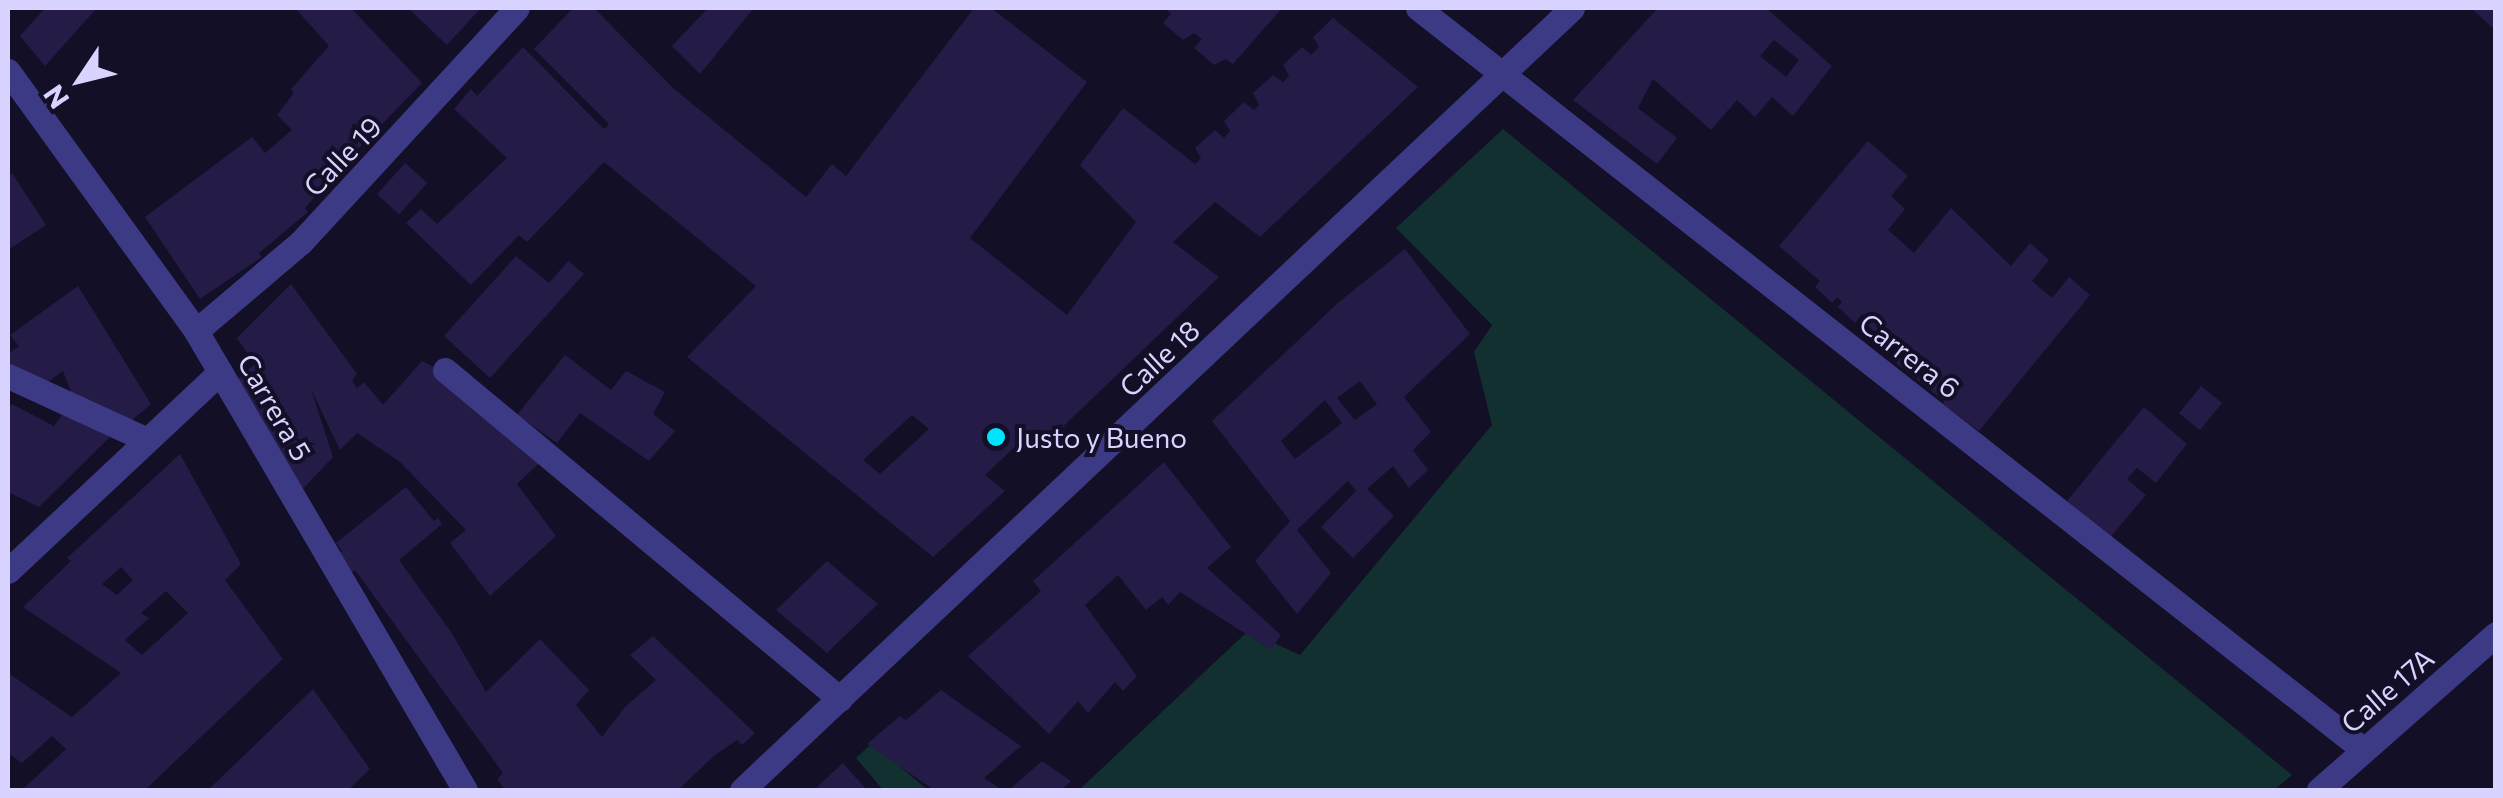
<!DOCTYPE html>
<html>
<head>
<meta charset="utf-8">
<style>
	body { margin:0 }
	#map { position:relative; width:2503px; height:798px; overflow:hidden; background:#130f26; font-family:Commissioner,sans-serif }
	div>[style] { position:absolute }
	[style*='--x'] { left:calc(var(--x)*1px); top:calc(var(--y)*1px); width:calc(var(--w)*1px); rotate:calc(var(--a)*1deg) }
	.green>* { inset:0; background:#12302f }
	.building>* { inset:0; background:#241b47; transform-origin:0 0 }
	.minor>* { height:25px; margin:-12.5px; padding:0 12.5px; transform-origin:12.5px; border-radius:12.5px; background:#3d3a85 }
	.dots>* { width:28px; height:28px; translate:-50% -50%; box-sizing:border-box; border:5px solid #130f26; border-radius:50% }
	span { translate:-50% -50%; white-space:nowrap; text-align:center; line-height:1.15; -webkit-text-stroke:8px #130f26; paint-order:stroke }
	.street-label { font-size:28px; color:#d9d4ff }
	.poi-label { font-size:28px; color:#d9d4ff }
	.left { translate:0 -50%; text-align:left }
	.frame { position:absolute; inset:0; border:10px solid #d9d4ff; pointer-events:none }
	.north { position:absolute; left:30px; top:30px; width:100px; height:100px; -webkit-text-stroke:8px #130f26; paint-order:stroke; rotate:235deg; font-size:28px; font-weight:700; line-height:40px; text-align:center; color:#d9d4ff }
	.north::after { content:''; display:block; margin:auto; width:35px; height:45px; background:#d9d4ff; clip-path:polygon(50% 0,100% 100%,50% 72%,0 100%) }
</style>
</head>
<body>
<div id="map">
	<div class="green">
		<div style="clip-path:polygon(1503px 129px,2292px 775px,2274px 790px,1079px 790px,1248px 631px,1300px 655px,1492px 425px,1474px 352px,1492px 325px,1396px 228px)"></div>
		<div style="clip-path:polygon(872px 743px,928px 790px,883px 790px,856px 758px)"></div>
	</div>
	<div class="building">
		<div style="clip-path:polygon(45px 8px,97px 8px,45px 66px,20px 36px)"></div>
		<div style="clip-path:polygon(295px 8px,351px 8px,422px 83px,351px 156px,305px 208px,308px 212px,259px 253px,262px 257px,200px 299px,145px 217px,252px 137px,265px 153px,292px 130px,277px 115px,294px 93px,291px 89px,329px 46px)"></div>
		<div style="clip-path:polygon(408px 8px,481px 8px,447px 45px)"></div>
		<div style="clip-path:polygon(evenodd,573px 8px,594px 8px,673px 88px,806px 197px,832px 164px,846px 176px,974px 8px,991px 8px,1087px 82px,970px 238px,1067px 315px,1136px 222px,1080px 165px,1123px 108px,1195px 164px,1201px 158px,1195px 148px,1215px 130px,1224px 138px,1230px 131px,1224px 121px,1244px 102px,1254px 110px,1259px 105px,1253px 93px,1273px 75px,1283px 82px,1289px 76px,1283px 65px,1302px 47px,1311px 55px,1319px 47px,1313px 37px,1333px 18px,1418px 87px,1260px 237px,1215px 202px,1173px 242px,1219px 277px,1048px 441px,1034px 429px,985px 475px,1005px 491px,933px 557px,687px 357px,756px 286px,604px 162px,527px 242px,519px 235px,471px 285px,406px 223px,421px 209px,437px 224px,507px 158px,454px 109px,471px 89px,477px 96px,523px 47px,604px 129px,609px 124px,534px 49px,573px 8px,912px 415px,929px 429px,880px 474px,863px 460px,912px 415px)"></div>
		<div style="clip-path:polygon(708px 8px,754px 8px,700px 74px,672px 46px)"></div>
		<div style="clip-path:polygon(1164px 8px,1282px 8px,1233px 64px,1226px 59px,1214px 65px,1194px 48px,1202px 39px,1194px 33px,1183px 40px,1163px 23px,1171px 14px)"></div>
		<div style="clip-path:polygon(evenodd,1658px 8px,1766px 8px,1832px 66px,1793px 116px,1772px 97px,1755px 117px,1737px 100px,1711px 130px,1653px 79px,1638px 108px,1677px 138px,1657px 164px,1573px 100px,1658px 8px,1774px 40px,1799px 60px,1786px 77px,1760px 56px,1774px 40px)"></div>
		<div style="clip-path:polygon(2471px 8px,2496px 8px,2496px 31px)"></div>
		<div style="clip-path:polygon(1868px 141px,1908px 176px,1891px 196px,1905px 209px,1888px 230px,1914px 253px,1951px 208px,2011px 266px,2030px 243px,2049px 260px,2032px 281px,2052px 298px,2069px 277px,2090px 295px,1979px 431px,1943px 404px,1946px 395px,1942px 391px,1938px 396px,1894px 362px,1905px 348px,1893px 341px,1889px 345px,1864px 322px,1868px 319px,1862px 314px,1855px 323px,1838px 307px,1842px 302px,1837px 297px,1832px 303px,1815px 287px,1820px 281px,1779px 246px)"></div>
		<div style="left:405px;top:163px;width:30px;height:42px;rotate:42deg"></div>
		<div style="clip-path:polygon(12px 173px,46px 225px,8px 250px,8px 176px)"></div>
		<div style="clip-path:polygon(evenodd,1405px 249px,1470px 334px,1404px 397px,1431px 432px,1413px 450px,1428px 470px,1409px 488px,1393px 466px,1367px 489px,1394px 516px,1353px 558px,1321px 527px,1356px 491px,1348px 481px,1297px 530px,1331px 573px,1297px 614px,1255px 561px,1290px 521px,1212px 421px,1339px 302px,1405px 249px,1360px 381px,1377px 404px,1355px 420px,1337px 398px,1360px 381px,1405px 249px,1325px 400px,1342px 423px,1295px 459px,1281px 441px,1325px 400px)"></div>
		<div style="clip-path:polygon(516px 256px,549px 283px,568px 261px,584px 274px,490px 378px,444px 336px)"></div>
		<div style="clip-path:polygon(291px 284px,357px 374px,352px 381px,357px 388px,364px 382px,383px 405px,422px 361px,446px 373px,551px 452px,517px 484px,556px 536px,490px 596px,450px 543px,466px 530px,400px 462px,357px 433px,340px 450px,311px 389px,333px 457px,298px 494px,236px 380px,255px 364px,237px 338px)"></div>
		<div style="clip-path:polygon(78px 286px,151px 404px,124px 427px,77px 408px,63px 371px,41px 387px,8px 373px,8px 354px,19px 346px,10px 335px)"></div>
		<div style="clip-path:polygon(565px 355px,611px 390px,626px 371px,665px 392px,653px 414px,675px 431px,649px 461px,580px 413px,557px 443px,517px 415px)"></div>
		<div style="left:2201px;top:386px;width:27px;height:35px;rotate:39deg"></div>
		<div style="clip-path:polygon(12px 404px,54px 426px,68px 407px,117px 430px,39px 507px,8px 492px,8px 408px)"></div>
		<div style="clip-path:polygon(2144px 407px,2187px 444px,2156px 483px,2137px 468px,2127px 479px,2146px 495px,2108px 540px,2067px 501px)"></div>
		<div style="clip-path:polygon(evenodd,180px 454px,241px 564px,225px 580px,283px 659px,145px 790px,22px 790px,66px 749px,52px 736px,22px 763px,8px 753px,8px 673px,72px 717px,121px 673px,23px 607px,71px 561px,67px 558px,180px 454px,121px 567px,133px 580px,117px 595px,102px 584px,121px 567px,180px 454px,166px 591px,188px 613px,142px 655px,125px 640px,149px 618px,141px 613px,166px 591px)"></div>
		<div style="clip-path:polygon(1164px 462px,1231px 547px,1207px 568px,1281px 635px,1271px 650px,1180px 592px,1168px 605px,1162px 597px,1146px 610px,1118px 575px,1085px 605px,1137px 676px,1123px 691px,1115px 682px,1088px 713px,1078px 701px,1049px 734px,968px 656px,1041px 591px,1033px 581px)"></div>
		<div style="clip-path:polygon(406px 487px,434px 521px,438px 518px,442px 524px,399px 560px,451px 632px,486px 692px,540px 639px,589px 690px,576px 705px,602px 737px,625px 707px,656px 680px,630px 655px,653px 636px,755px 733px,742px 745px,737px 740px,715px 755px,678px 790px,505px 790px,497px 779px,503px 773px,355px 570px,350px 574px,337px 554px,342px 551px,336px 543px)"></div>
		<div style="clip-path:polygon(827px 561px,878px 604px,827px 653px,776px 610px)"></div>
		<div style="clip-path:polygon(313px 689px,370px 769px,348px 790px,208px 790px)"></div>
		<div style="clip-path:polygon(941px 690px,1021px 746px,984px 778px,1002px 790px,934px 790px,867px 744px,900px 716px,906px 720px)"></div>
		<div style="clip-path:polygon(1042px 761px,1071px 781px,1061px 790px,1009px 790px)"></div>
		<div style="clip-path:polygon(843px 763px,867px 790px,816px 790px,820px 784px)"></div>
	</div>
	<div class="minor">
		<div style="--x:1418;--y:8;--w:1202;--a:38.11"></div>
		<div style="--x:8;--y:71;--w:321;--a:54.1"></div>
		<div style="--x:196;--y:331;--w:532;--a:59.63"></div>
		<div style="--x:196;--y:331;--w:138;--a:-40.3"></div>
		<div style="--x:301;--y:242;--w:318;--a:-47.3"></div>
		<div style="--x:445;--y:370;--w:514;--a:39.79"></div>
		<div style="--x:8;--y:376;--w:153;--a:24.7"></div>
		<div style="--x:8;--y:571;--w:291;--a:-43.2"></div>
		<div style="--x:742;--y:790;--w:1140;--a:-43.29"></div>
		<div style="--x:2319;--y:790;--w:236;--a:-41.4"></div>
	</div>
	<div class="dots">
		<div style="left:996px;top:437px;background:#00e5ff"></div>
	</div>
	<div class="street-label">
		<span style="left:342px;top:156px;rotate:-46deg">Calle 19</span>
		<span style="left:1910px;top:355px;rotate:38deg">Carrera 6</span>
		<span style="left:1159px;top:358px;rotate:-43deg">Calle 18</span>
		<span style="left:275px;top:407px;rotate:60deg">Carrera 5</span>
		<span style="left:2387px;top:690px;rotate:-41deg">Calle 17A</span>
	</div>
	<div class="poi-label">
		<span class="left" style="left:1016px;top:437px">Justo y Bueno</span>
	</div>
	<div class="frame"></div>
	<div class="north">N</div>
</div>
</body>
</html>
